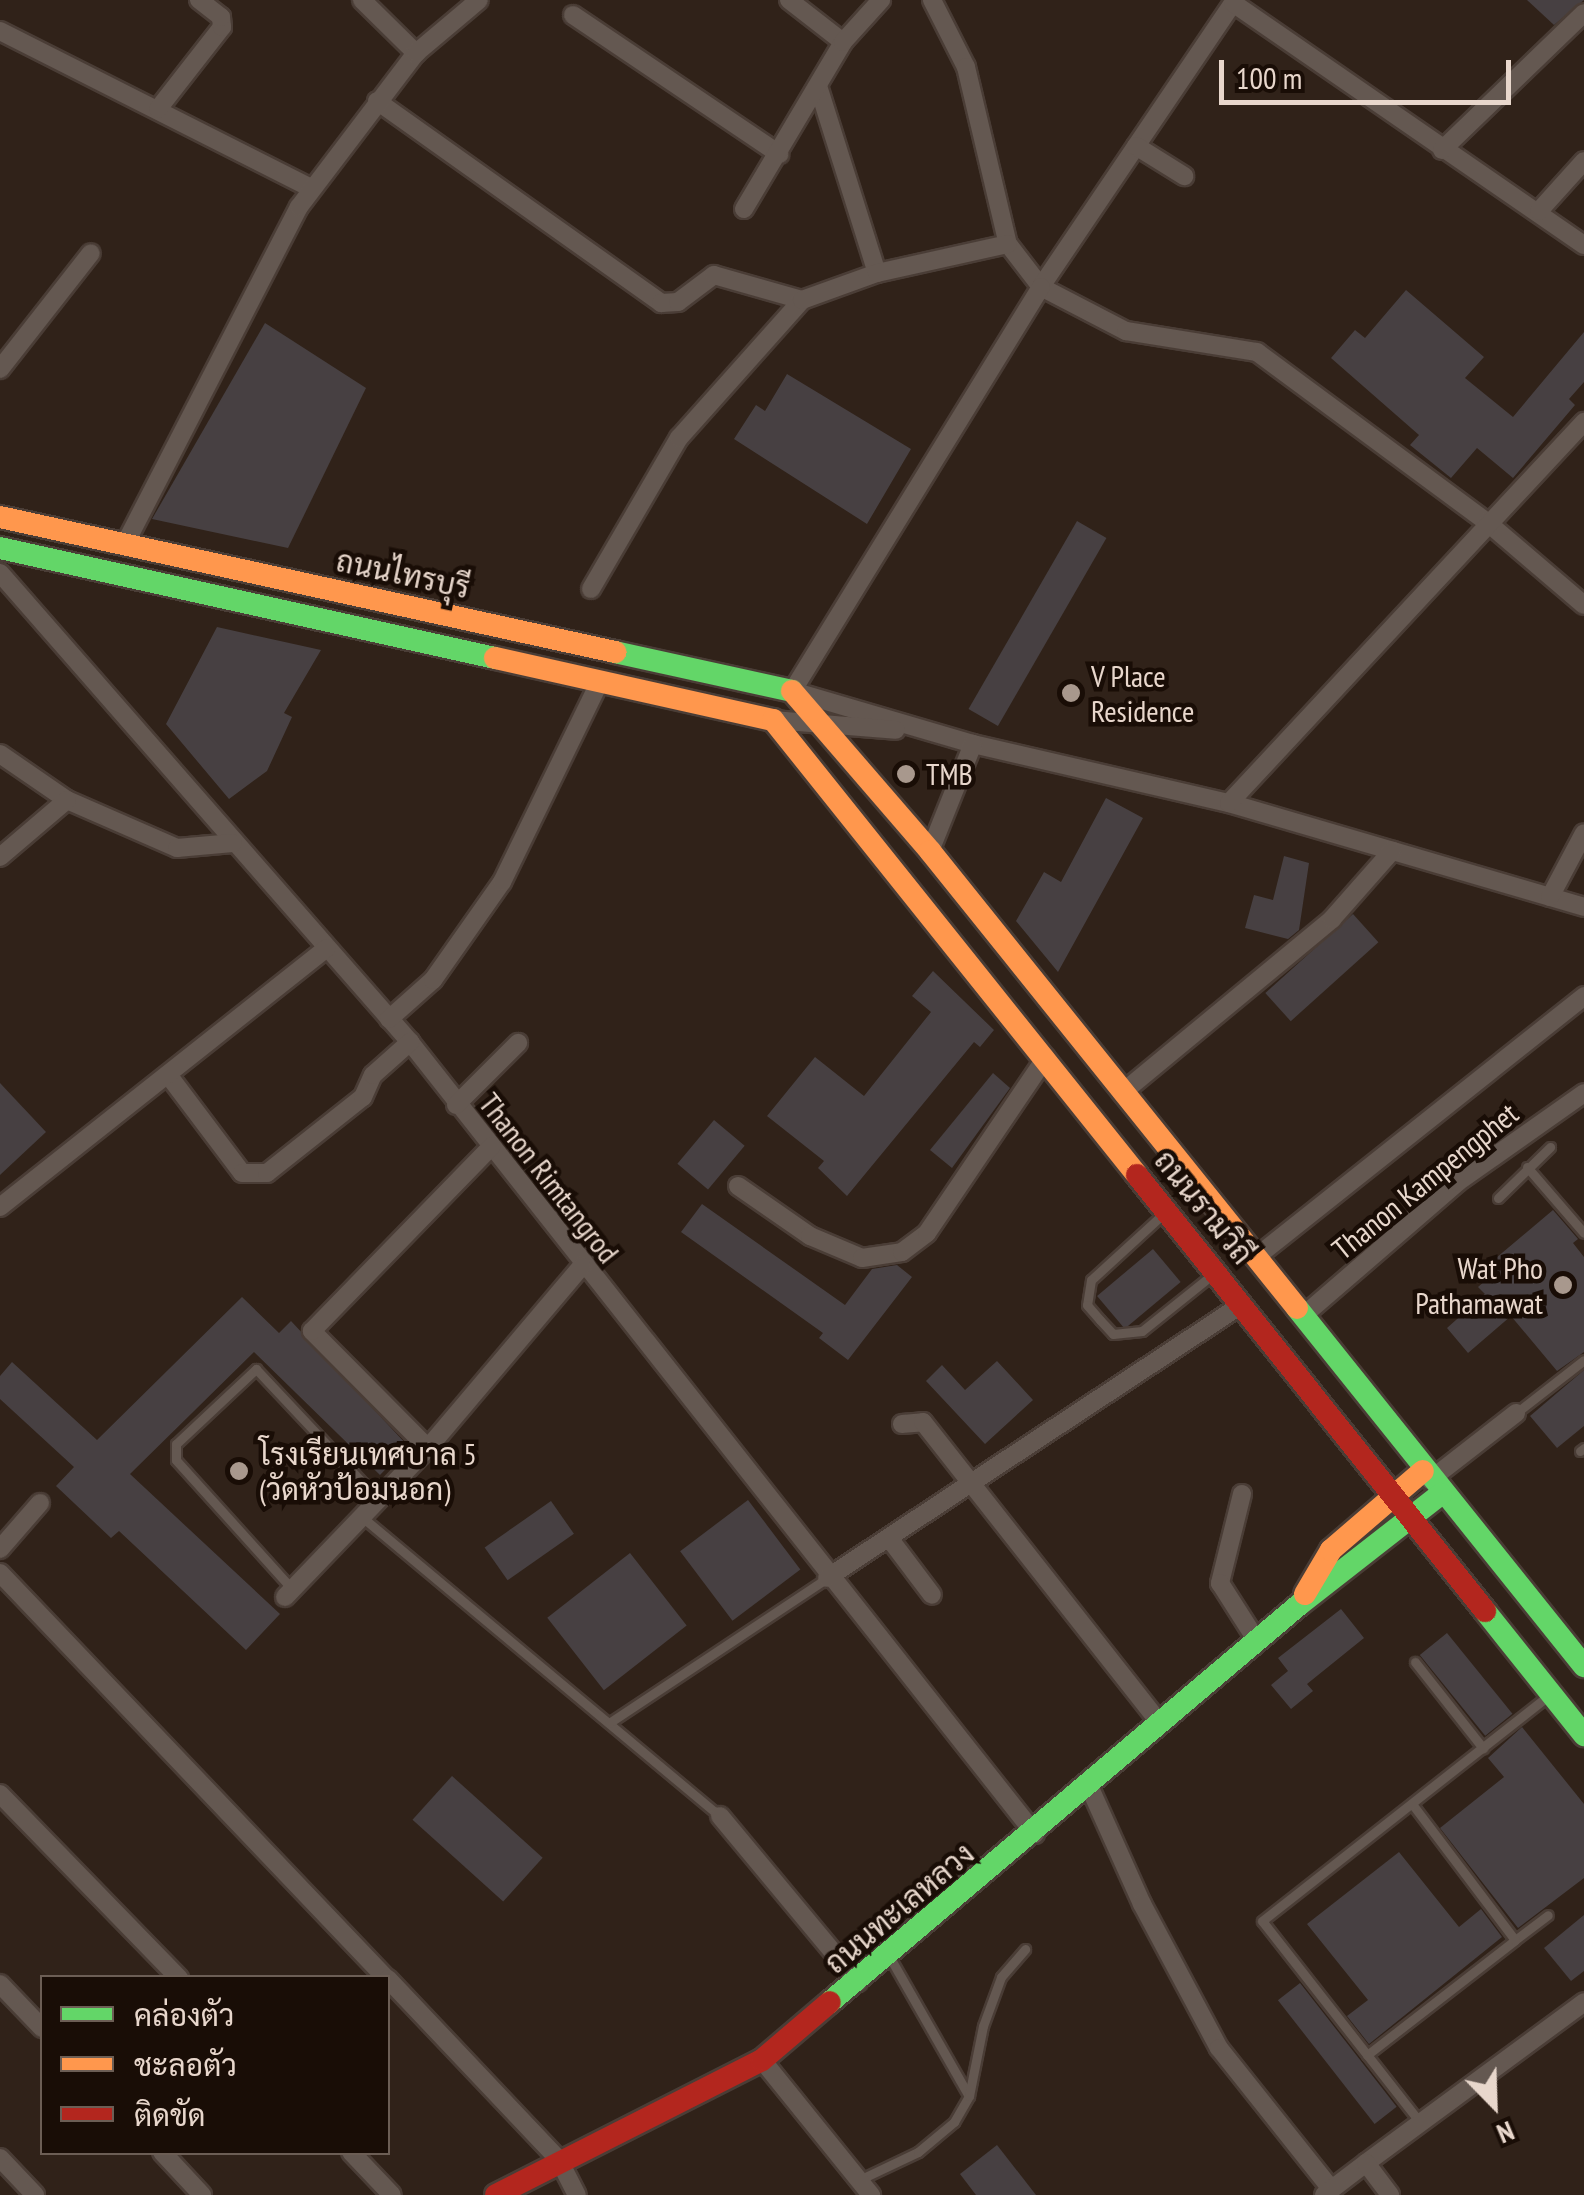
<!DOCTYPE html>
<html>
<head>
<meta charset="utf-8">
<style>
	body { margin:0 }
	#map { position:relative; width:1584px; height:2195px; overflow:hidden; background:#302219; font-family:"PT Sans Narrow",Sarabun,sans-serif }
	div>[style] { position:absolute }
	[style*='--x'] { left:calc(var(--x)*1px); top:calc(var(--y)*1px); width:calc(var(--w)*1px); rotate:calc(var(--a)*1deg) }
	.building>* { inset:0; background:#474042; transform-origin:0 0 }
	.roads { filter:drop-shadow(2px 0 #4a3d36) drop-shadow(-2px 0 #4a3d36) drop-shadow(0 2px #4a3d36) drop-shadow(0 -2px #4a3d36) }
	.lane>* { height:9px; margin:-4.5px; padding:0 4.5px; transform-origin:4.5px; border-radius:4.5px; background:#645851 }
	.street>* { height:18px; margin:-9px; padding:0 9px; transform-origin:9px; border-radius:9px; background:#645851 }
	.fast>* { height:22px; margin:-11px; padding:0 11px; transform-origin:11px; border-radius:11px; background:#63d668 }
	.slow>* { height:22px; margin:-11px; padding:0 11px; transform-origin:11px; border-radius:11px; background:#ff974d }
	.jam>* { height:22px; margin:-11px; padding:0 11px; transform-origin:11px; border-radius:11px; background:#b3261e }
	.dots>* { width:28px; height:28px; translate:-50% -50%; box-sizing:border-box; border:5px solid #190d06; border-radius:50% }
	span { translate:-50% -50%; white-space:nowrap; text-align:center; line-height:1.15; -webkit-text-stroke:9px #190d06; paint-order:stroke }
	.street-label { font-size:30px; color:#e8d7cc }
	.poi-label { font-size:30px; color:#e8d7cc }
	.left { translate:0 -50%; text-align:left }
	.right { translate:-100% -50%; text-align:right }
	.legend { position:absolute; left:40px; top:1975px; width:350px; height:180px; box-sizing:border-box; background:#190d06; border:2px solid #6c5e55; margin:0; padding:12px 18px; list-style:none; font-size:30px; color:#e8d7cc }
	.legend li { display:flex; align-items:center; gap:20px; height:50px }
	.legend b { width:50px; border:2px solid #6c5e55 }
	.north { position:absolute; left:1444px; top:2055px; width:100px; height:100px; -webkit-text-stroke:8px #190d06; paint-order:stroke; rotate:157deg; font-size:28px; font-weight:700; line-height:40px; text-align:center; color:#e8d7cc }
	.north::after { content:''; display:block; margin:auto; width:35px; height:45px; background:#e8d7cc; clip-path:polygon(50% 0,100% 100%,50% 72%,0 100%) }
	.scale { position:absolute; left:1219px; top:60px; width:292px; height:45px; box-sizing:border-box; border:5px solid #e8d7cc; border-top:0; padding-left:12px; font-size:30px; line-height:35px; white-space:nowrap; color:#e8d7cc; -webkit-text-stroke:8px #190d06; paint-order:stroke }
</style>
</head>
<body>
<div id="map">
	<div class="building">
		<div style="clip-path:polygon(1527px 0,1584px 0,1554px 25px)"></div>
		<div style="clip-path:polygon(1406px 290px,1484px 357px,1465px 378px,1513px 417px,1584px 332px,1584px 382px,1569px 399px,1575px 405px,1513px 478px,1477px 448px,1451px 478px,1410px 445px,1419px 435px,1331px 358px,1355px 330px,1365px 338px)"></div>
		<div style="clip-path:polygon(265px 323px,366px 388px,288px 548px,152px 519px)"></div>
		<div style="clip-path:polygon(787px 374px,911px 449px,867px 524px,734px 439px,756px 405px,765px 411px)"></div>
		<div style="left:1077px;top:521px;width:34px;height:217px;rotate:30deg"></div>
		<div style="clip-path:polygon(217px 627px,321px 650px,284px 713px,292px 717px,267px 771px,229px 799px,166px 724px)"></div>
		<div style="clip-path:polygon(1106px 798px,1143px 818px,1058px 972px,1016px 921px,1044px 872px,1061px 882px)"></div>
		<div style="clip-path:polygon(1284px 856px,1309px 863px,1299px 930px,1288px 939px,1245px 928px,1254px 895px,1273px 900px)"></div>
		<div style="left:1353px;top:914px;width:38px;height:118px;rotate:48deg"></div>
		<div style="clip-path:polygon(933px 971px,994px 1030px,980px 1047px,974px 1042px,847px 1196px,818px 1168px,824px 1161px,767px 1116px,815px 1057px,864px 1096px,931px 1012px,912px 996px)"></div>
		<div style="clip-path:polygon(993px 1073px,1010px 1088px,952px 1168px,930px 1150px)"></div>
		<div style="clip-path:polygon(0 1083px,46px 1132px,0 1175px)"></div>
		<div style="left:714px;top:1120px;width:40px;height:57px;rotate:40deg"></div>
		<div style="clip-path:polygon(702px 1204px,845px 1305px,872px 1269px,897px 1265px,912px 1277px,848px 1360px,819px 1338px,823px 1333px,681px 1232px)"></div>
		<div style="clip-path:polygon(1553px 1210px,1578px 1239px,1573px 1243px,1584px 1257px,1584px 1352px,1557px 1371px,1511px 1316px,1468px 1353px,1447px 1328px,1485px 1294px,1478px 1287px,1502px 1266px,1496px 1258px)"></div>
		<div style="left:1153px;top:1249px;width:43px;height:73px;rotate:50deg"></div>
		<div style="clip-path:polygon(242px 1297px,279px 1333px,291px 1321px,408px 1446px,380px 1475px,254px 1352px,130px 1474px,280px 1614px,246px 1650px,119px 1531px,111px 1538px,56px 1486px,74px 1467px,0 1399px,0 1376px,12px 1362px,97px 1440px)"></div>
		<div style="clip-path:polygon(997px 1361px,1033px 1400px,985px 1444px,926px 1381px,942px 1365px,965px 1390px)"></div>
		<div style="clip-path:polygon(1584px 1370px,1584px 1426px,1557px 1448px,1530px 1416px)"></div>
		<div style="left:748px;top:1500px;width:87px;height:85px;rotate:53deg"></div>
		<div style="left:551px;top:1501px;width:40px;height:81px;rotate:55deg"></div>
		<div style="left:630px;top:1553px;width:92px;height:105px;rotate:52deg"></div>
		<div style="clip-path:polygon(1341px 1609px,1364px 1638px,1307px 1684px,1313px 1691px,1291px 1709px,1271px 1685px,1288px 1671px,1278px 1658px)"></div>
		<div style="left:1447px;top:1633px;width:104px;height:35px;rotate:51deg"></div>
		<div style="clip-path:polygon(1522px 1727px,1584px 1804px,1584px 1878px,1518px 1928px,1440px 1828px,1504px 1777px,1488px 1758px)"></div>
		<div style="left:452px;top:1776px;width:122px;height:59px;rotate:42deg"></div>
		<div style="clip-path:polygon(1399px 1852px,1459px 1927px,1481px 1909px,1502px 1937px,1369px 2044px,1347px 2016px,1368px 2000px,1307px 1924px)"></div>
		<div style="clip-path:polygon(1584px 1915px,1584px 1971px,1571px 1981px,1544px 1948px)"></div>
		<div style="left:1300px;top:1983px;width:157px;height:28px;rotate:52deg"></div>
		<div style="clip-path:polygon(997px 2145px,1036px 2195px,976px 2195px,960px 2174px)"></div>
	</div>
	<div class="roads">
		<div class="lane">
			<div style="--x:1527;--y:1167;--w:87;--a:49.2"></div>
			<div style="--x:1498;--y:1198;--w:73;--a:-44.4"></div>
			<div style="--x:1162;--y:1215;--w:96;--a:137.5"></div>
			<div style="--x:1091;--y:1280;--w:25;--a:99"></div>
			<div style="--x:1087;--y:1305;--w:20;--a:49"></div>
			<div style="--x:1100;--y:1320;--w:19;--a:47"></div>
			<div style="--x:1113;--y:1334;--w:29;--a:-6"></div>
			<div style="--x:1142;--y:1331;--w:90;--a:-38.7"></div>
			<div style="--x:1516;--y:1413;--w:86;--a:-37.9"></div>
			<div style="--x:1580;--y:1451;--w:5;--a:-37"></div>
			<div style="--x:362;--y:1517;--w:466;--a:39.9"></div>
			<div style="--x:293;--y:1590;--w:175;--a:-132"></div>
			<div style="--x:176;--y:1460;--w:16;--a:-90"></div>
			<div style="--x:176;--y:1444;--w:110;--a:-43.2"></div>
			<div style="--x:256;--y:1369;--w:180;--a:46.8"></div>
			<div style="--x:1415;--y:1662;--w:110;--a:51.7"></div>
			<div style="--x:609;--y:1723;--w:262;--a:-33.6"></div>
			<div style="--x:1515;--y:1940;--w:41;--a:-37.1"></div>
			<div style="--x:889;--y:1956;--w:161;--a:60.3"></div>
			<div style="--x:1367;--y:2055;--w:187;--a:-37.8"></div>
			<div style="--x:1515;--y:1940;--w:171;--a:-127.1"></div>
			<div style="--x:1419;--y:2121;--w:254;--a:-128.1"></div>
			<div style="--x:1262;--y:1921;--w:360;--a:-38.2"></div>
			<div style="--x:859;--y:2180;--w:65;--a:-25.4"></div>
			<div style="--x:918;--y:2152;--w:47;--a:-39.8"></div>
			<div style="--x:954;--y:2122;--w:30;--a:-60"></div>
			<div style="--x:969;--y:2096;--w:71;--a:-78.7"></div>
			<div style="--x:983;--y:2026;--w:52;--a:-69.8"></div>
			<div style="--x:1001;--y:1977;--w:37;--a:-49"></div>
		</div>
		<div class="street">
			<div style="--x:362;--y:0;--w:76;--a:44.5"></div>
			<div style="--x:789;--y:0;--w:68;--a:37.9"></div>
			<div style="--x:932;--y:0;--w:75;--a:63.1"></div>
			<div style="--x:966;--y:67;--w:182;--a:76.7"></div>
			<div style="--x:1008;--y:244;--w:54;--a:52.5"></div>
			<div style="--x:1041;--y:287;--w:96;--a:27.4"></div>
			<div style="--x:1126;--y:331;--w:133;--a:9.1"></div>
			<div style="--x:1257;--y:352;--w:287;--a:36.5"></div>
			<div style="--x:1488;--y:523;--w:126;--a:40.5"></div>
			<div style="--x:1235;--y:0;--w:346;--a:124.1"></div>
			<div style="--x:1041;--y:287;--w:475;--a:121.6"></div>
			<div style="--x:792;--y:691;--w:189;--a:16.3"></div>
			<div style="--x:973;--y:744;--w:263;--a:13"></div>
			<div style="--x:1229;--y:803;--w:370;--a:16.3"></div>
			<div style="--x:1233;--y:3;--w:426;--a:34.6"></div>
			<div style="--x:573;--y:15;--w:249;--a:34"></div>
			<div style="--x:0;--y:31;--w:348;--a:26.8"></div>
			<div style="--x:818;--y:86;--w:196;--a:72.5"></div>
			<div style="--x:377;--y:101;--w:349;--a:35.4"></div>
			<div style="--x:661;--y:303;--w:17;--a:-3"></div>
			<div style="--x:678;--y:302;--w:45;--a:-36.9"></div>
			<div style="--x:714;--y:275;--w:91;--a:15.9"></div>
			<div style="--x:158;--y:109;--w:104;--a:-52"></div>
			<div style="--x:222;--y:27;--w:10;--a:-96"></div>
			<div style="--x:221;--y:17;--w:28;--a:-142"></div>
			<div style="--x:1136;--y:146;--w:57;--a:32"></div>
			<div style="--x:1442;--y:150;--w:197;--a:-44"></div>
			<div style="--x:744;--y:209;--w:194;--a:-59.3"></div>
			<div style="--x:843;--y:42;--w:57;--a:-47.9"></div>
			<div style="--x:1539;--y:211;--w:67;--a:-48"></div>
			<div style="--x:0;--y:369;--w:147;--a:-51.9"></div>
			<div style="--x:125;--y:544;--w:379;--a:-62.7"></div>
			<div style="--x:299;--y:207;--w:193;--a:-52.8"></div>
			<div style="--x:416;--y:53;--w:82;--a:-40.1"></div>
			<div style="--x:0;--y:573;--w:623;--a:48.84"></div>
			<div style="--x:410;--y:1042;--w:1009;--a:51.72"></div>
			<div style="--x:591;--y:589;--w:175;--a:-59.8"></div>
			<div style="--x:679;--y:438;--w:185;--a:-48.3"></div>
			<div style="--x:802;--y:300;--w:80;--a:-19.8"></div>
			<div style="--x:877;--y:273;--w:134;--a:-12.5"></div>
			<div style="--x:773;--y:720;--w:123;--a:4.6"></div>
			<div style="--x:0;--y:754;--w:81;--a:34.5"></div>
			<div style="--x:67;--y:800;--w:120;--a:23.6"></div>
			<div style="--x:177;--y:848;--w:56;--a:-5.1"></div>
			<div style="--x:1229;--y:803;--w:521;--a:-47.02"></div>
			<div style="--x:930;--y:851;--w:115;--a:-68.1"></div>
			<div style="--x:0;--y:857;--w:88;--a:-40.4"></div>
			<div style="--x:1550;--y:897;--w:72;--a:-62"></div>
			<div style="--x:389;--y:1019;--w:59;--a:-41.6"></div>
			<div style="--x:433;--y:980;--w:120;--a:-54.9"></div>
			<div style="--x:502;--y:882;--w:224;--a:-64"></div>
			<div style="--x:169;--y:1076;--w:121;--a:53"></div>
			<div style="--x:242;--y:1173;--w:25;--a:0"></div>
			<div style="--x:267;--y:1173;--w:122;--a:-38.4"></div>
			<div style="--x:363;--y:1097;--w:24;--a:-66"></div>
			<div style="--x:373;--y:1075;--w:50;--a:-41.7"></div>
			<div style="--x:1122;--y:1093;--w:273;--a:-39.6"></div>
			<div style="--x:1332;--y:919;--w:91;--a:-48.6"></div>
			<div style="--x:456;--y:1105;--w:88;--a:-45"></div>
			<div style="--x:738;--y:1186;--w:88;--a:34.8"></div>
			<div style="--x:810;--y:1236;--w:56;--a:22.9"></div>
			<div style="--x:862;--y:1258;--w:40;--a:-8.5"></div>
			<div style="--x:902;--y:1252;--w:31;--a:-37"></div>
			<div style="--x:927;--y:1233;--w:212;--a:-55.9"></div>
			<div style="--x:0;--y:1207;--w:417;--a:-38.4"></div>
			<div style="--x:1255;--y:1258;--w:421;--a:-38.5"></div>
			<div style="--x:1303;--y:1316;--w:205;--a:-40.8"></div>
			<div style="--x:1458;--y:1182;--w:154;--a:-35.2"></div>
			<div style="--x:902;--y:1424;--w:21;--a:-5"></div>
			<div style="--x:923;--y:1422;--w:383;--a:51.8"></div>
			<div style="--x:428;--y:1448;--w:165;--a:-134.8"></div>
			<div style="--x:312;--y:1331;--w:258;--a:-45.8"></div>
			<div style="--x:1430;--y:1480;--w:109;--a:-37.9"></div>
			<div style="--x:1242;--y:1494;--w:92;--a:103.9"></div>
			<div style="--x:1220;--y:1583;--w:69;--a:57.5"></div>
			<div style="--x:889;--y:1538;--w:71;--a:53"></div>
			<div style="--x:0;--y:1549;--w:61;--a:-49"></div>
			<div style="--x:0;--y:1573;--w:559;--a:46.38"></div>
			<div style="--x:827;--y:1578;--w:497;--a:-33.4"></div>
			<div style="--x:285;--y:1597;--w:207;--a:-46.2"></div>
			<div style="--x:428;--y:1448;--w:238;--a:-49.8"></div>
			<div style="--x:1089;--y:1786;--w:129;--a:65.8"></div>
			<div style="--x:1142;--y:1904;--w:163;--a:61.9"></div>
			<div style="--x:1219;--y:2048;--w:180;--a:51.5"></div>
			<div style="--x:0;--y:1794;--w:257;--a:45.8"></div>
			<div style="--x:720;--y:1816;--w:216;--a:50.3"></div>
			<div style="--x:388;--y:1979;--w:249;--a:46.6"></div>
			<div style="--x:559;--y:2160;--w:39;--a:63"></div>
			<div style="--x:0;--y:1984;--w:61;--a:46.3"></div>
			<div style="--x:762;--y:2060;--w:174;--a:51.1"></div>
			<div style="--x:162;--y:2152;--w:59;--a:47.1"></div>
			<div style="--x:351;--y:2152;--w:59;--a:46.4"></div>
			<div style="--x:0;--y:2158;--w:51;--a:46.6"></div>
			<div style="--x:1366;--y:2163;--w:271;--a:-36.4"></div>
			<div style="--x:1324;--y:2195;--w:53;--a:-37.3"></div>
			<div style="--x:1366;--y:2163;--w:40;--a:53"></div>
		</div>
		<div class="fast">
			<div style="--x:0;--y:548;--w:507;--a:12.53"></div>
			<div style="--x:615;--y:652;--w:181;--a:12.4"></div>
			<div style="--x:1297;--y:1308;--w:459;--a:51.3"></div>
			<div style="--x:1485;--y:1611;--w:159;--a:51.4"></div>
			<div style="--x:830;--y:2002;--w:616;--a:-40.26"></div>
			<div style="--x:1300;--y:1604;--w:179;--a:-38"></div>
		</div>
		<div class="slow">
			<div style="--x:0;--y:517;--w:630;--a:12.38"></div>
			<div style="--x:495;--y:658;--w:285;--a:12.6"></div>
			<div style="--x:792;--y:691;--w:211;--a:49.2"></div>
			<div style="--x:930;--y:851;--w:586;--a:51.23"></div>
			<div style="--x:773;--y:720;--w:583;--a:51.34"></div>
			<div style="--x:1305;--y:1594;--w:51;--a:-59.4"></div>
			<div style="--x:1331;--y:1550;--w:121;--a:-40.7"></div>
		</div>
		<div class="jam">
			<div style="--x:1137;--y:1175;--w:558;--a:51.4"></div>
			<div style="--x:496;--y:2195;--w:298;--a:-26.9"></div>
			<div style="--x:762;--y:2060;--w:89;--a:-40.5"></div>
		</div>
	</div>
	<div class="dots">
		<div style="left:1071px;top:693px;background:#a8988d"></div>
		<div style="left:906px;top:774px;background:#a8988d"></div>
		<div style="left:1563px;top:1285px;background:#a8988d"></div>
		<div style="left:239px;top:1471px;background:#a8988d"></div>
	</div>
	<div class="street-label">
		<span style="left:403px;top:574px;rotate:12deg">ถนนไทรบุรี</span>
		<span style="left:549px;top:1178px;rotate:52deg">Thanon Rimtangrod</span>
		<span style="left:1425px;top:1181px;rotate:-39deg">Thanon Kampengphet</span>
		<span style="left:1204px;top:1207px;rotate:51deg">ถนนรามวิถี</span>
		<span style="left:899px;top:1908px;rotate:-40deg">ถนนทะเลหลวง</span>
	</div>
	<div class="poi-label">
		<span class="left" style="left:1091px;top:693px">V Place<br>Residence</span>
		<span class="left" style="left:926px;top:774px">TMB</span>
		<span class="right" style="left:1543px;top:1285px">Wat Pho<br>Pathamawat</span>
		<span class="left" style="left:259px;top:1471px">โรงเรียนเทศบาล 5<br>(วัดหัวป้อมนอก)</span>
	</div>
	<ul class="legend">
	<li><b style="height:12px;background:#63d668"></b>คล่องตัว</li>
	<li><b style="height:12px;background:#ff974d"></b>ชะลอตัว</li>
	<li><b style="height:12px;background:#b3261e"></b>ติดขัด</li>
	</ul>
	<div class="north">N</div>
	<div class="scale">100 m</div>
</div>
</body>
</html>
